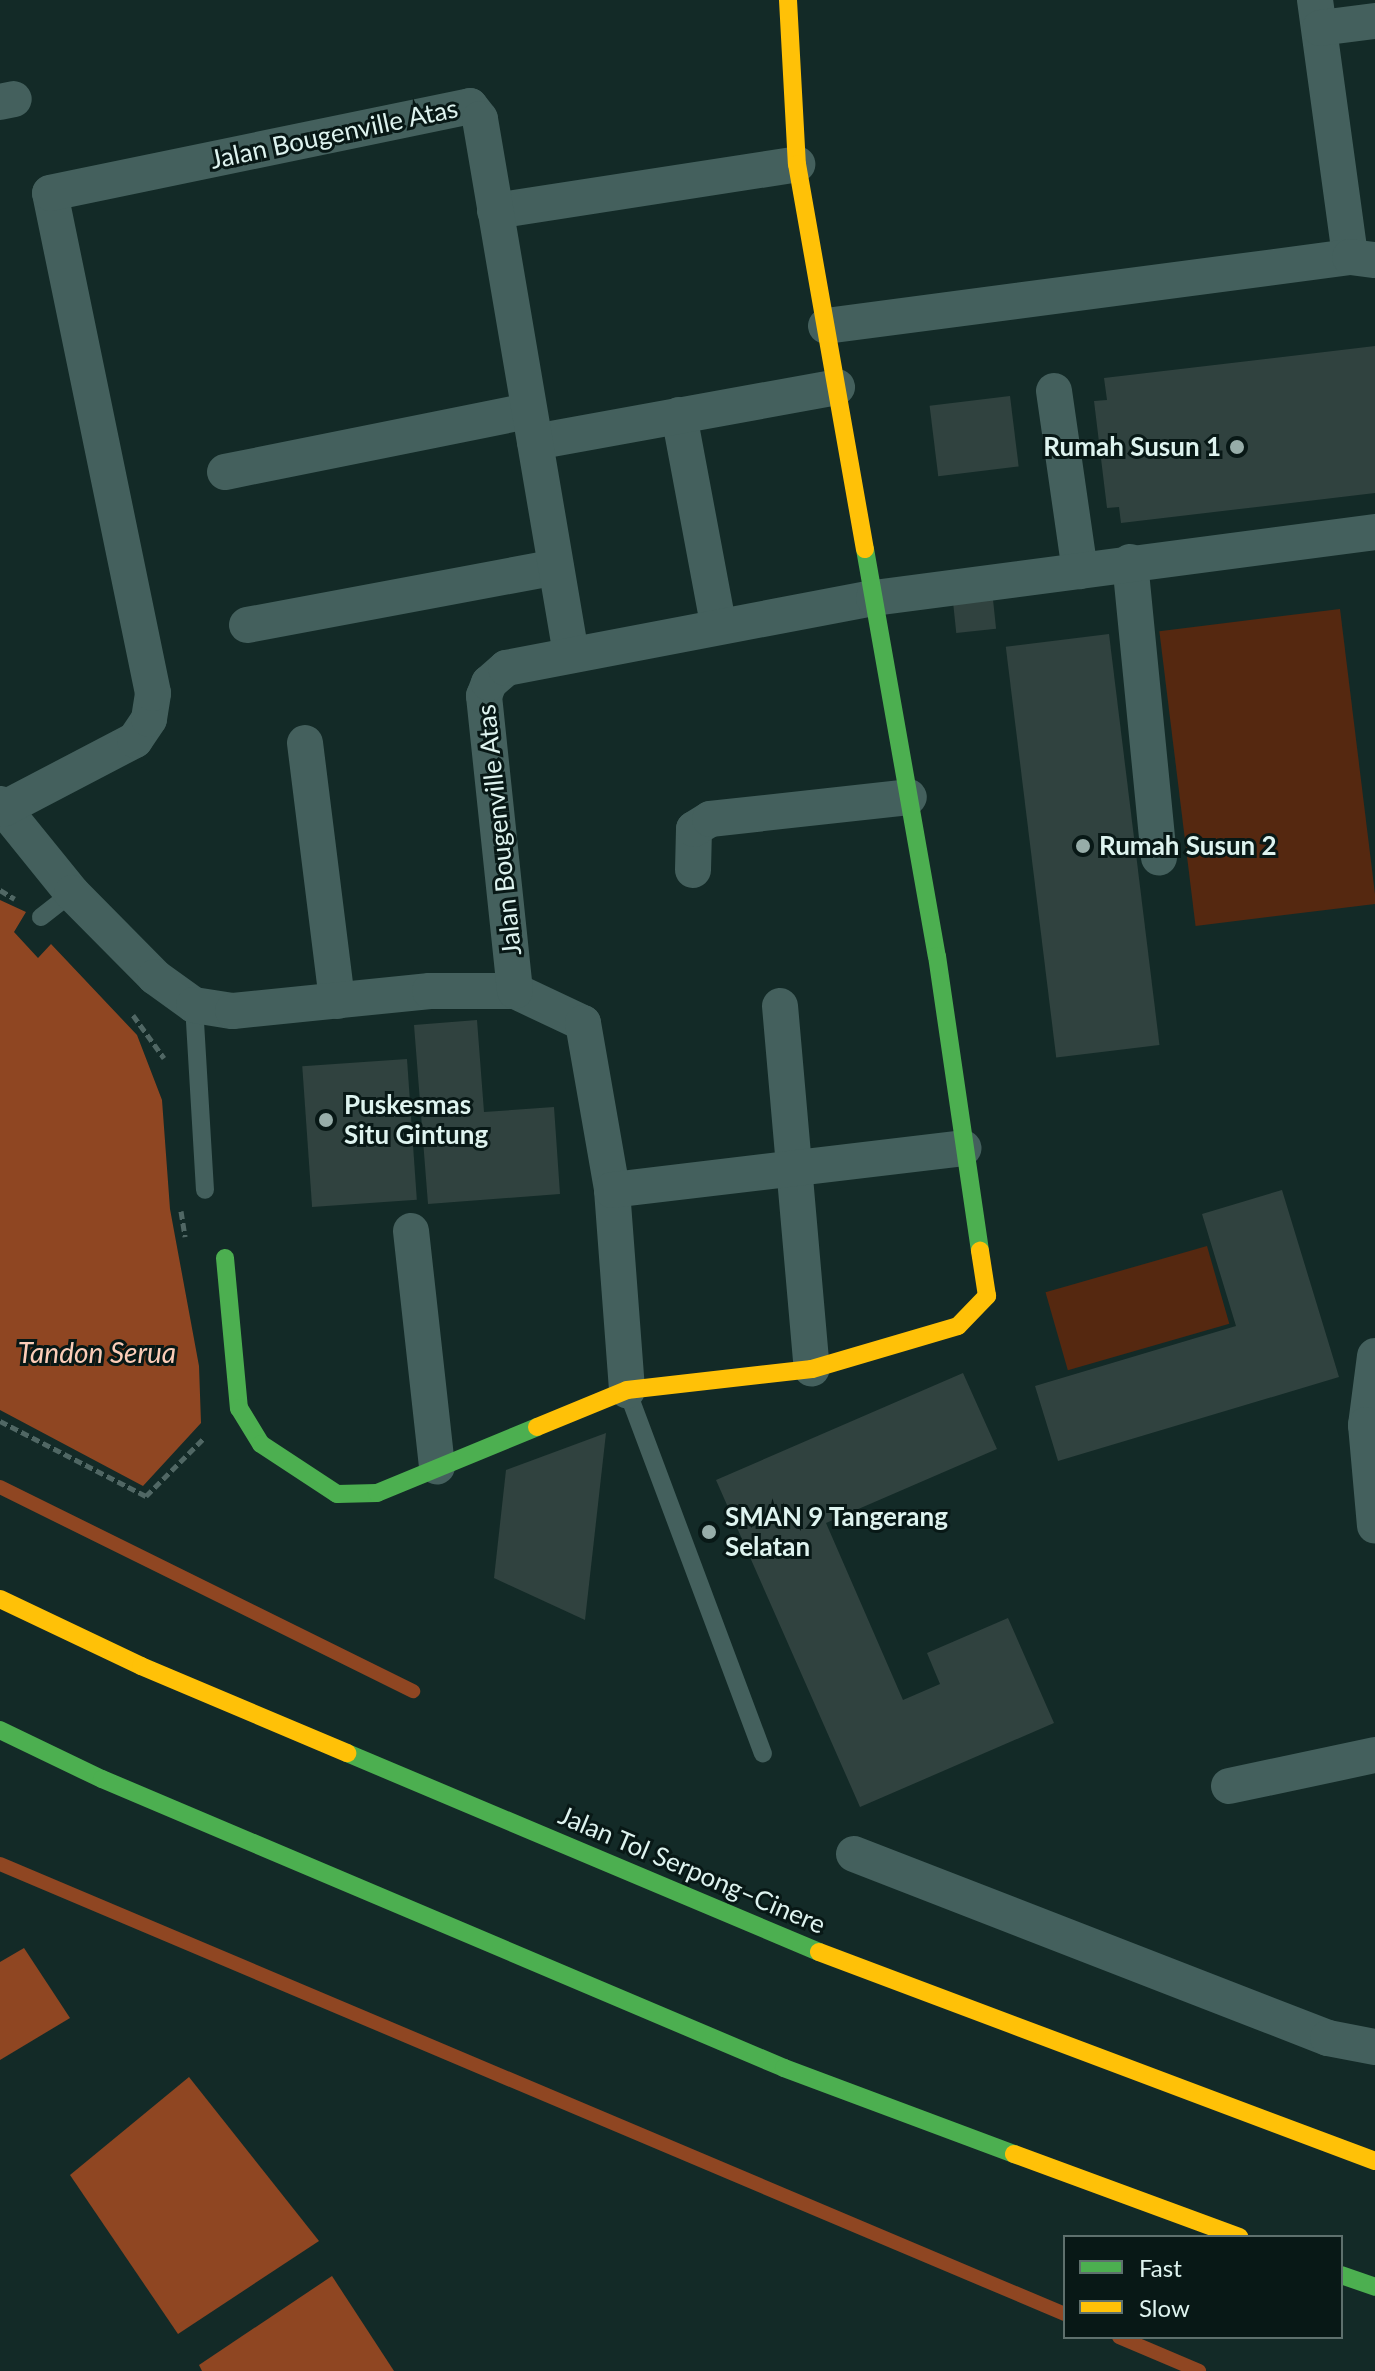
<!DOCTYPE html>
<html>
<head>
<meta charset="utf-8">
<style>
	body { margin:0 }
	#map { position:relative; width:1375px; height:2371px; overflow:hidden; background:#132a27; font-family:Lato,sans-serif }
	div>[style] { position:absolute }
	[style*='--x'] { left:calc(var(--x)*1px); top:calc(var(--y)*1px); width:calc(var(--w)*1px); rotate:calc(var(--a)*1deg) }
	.green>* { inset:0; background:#552810; transform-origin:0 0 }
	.water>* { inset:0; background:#8f4622 }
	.stream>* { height:14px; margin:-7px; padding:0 7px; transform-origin:7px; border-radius:7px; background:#8f4622 }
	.building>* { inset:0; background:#30423f; transform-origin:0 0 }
	.path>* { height:5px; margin-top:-2.5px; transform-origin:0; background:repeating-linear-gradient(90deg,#506764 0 8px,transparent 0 12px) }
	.lane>* { height:18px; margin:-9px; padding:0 9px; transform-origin:9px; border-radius:9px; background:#44605d }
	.street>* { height:36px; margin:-18px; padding:0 18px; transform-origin:18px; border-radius:18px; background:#44605d }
	.fast>* { height:18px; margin:-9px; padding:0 9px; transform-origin:9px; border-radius:9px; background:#4caf50 }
	.slow>* { height:18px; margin:-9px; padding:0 9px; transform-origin:9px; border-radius:9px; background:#ffc107 }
	.dots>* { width:22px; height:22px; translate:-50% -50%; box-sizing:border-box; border:4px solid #081816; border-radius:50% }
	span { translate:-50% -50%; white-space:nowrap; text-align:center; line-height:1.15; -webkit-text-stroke:6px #081816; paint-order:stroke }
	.street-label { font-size:26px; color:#def3ef }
	.poi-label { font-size:26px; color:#def3ef; font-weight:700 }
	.right { translate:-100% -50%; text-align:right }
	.left { translate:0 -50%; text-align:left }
	.water-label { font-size:28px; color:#fccdb8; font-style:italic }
	.legend { position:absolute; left:1063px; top:2235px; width:280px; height:104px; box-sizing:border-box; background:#081816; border:2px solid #5e706d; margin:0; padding:10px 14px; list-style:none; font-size:24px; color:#def3ef }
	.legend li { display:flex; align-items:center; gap:16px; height:40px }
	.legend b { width:40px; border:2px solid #5e706d }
</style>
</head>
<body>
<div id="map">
	<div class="green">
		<div style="left:1340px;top:609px;width:297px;height:182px;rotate:83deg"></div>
		<div style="left:1207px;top:1246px;width:81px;height:168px;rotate:74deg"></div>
	</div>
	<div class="water">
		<div style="clip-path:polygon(0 900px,26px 912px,14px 932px,38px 958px,51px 944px,137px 1035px,162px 1100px,170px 1209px,199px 1366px,201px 1423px,143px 1486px,0 1410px)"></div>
		<div style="clip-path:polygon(24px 1948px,70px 2018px,0 2060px,0 1962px)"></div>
		<div style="clip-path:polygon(189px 2077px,319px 2241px,178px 2334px,70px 2175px)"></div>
		<div style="clip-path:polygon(332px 2276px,394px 2371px,202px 2371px,199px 2365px)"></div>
	</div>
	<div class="stream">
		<div style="--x:0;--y:1487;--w:461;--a:26.3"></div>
		<div style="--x:0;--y:1864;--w:1156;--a:22.91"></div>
		<div style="--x:1119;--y:2337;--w:87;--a:23"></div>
	</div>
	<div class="building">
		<div style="clip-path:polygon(1375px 346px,1375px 493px,1121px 523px,1119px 507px,1107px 508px,1094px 401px,1107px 400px,1104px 378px)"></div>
		<div style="left:1010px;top:396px;width:71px;height:81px;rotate:83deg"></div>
		<div style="left:992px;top:590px;width:39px;height:40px;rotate:84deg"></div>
		<div style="left:1109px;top:634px;width:414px;height:104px;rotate:83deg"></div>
		<div style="clip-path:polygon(477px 1020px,484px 1112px,554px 1107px,560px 1194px,428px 1204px,414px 1025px)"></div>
		<div style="left:407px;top:1059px;width:141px;height:105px;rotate:86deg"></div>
		<div style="clip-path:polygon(1282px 1190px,1339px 1377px,1058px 1461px,1035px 1386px,1236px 1326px,1202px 1214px)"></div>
		<div style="clip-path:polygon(963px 1373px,997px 1449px,826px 1523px,903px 1700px,940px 1684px,927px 1653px,1008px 1618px,1054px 1723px,860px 1807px,716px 1480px)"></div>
		<div style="clip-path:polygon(606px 1433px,585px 1620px,494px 1578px,506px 1470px)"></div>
	</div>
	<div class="path">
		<div style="--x:0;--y:890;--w:17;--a:31"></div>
		<div style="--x:133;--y:1015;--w:53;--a:54.2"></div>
		<div style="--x:181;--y:1211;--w:26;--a:81"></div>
		<div style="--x:0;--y:1421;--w:164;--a:27.2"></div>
		<div style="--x:146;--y:1496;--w:82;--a:-45"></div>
	</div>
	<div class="lane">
		<div style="--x:41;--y:917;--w:39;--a:-38"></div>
		<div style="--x:194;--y:1005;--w:185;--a:86.6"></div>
		<div style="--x:627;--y:1390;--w:388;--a:69.5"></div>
	</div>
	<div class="street">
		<div style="--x:1315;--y:0;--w:259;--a:82.2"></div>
		<div style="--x:1320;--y:28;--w:55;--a:-7.3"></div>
		<div style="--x:0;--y:102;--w:14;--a:-12"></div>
		<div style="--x:495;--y:211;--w:306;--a:-8.8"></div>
		<div style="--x:826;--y:326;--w:529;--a:-7.5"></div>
		<div style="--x:1350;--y:257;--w:25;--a:7"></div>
		<div style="--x:1054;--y:391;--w:182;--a:81.8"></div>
		<div style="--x:679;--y:415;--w:213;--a:79.4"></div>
		<div style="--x:535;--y:442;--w:307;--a:-10.3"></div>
		<div style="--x:225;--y:472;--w:309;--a:-11.4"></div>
		<div style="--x:1130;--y:562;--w:297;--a:84.4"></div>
		<div style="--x:247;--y:625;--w:314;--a:-10.6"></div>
		<div style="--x:305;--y:743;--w:260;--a:82.9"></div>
		<div style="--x:0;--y:804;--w:114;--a:51"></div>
		<div style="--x:72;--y:893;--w:118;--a:45.3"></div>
		<div style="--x:155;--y:977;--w:48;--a:35.7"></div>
		<div style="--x:194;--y:1005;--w:39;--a:9"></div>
		<div style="--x:233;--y:1011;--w:198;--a:-5.8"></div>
		<div style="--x:430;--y:991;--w:85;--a:0"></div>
		<div style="--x:515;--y:991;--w:75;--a:25.2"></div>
		<div style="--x:583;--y:1023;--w:169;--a:80.1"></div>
		<div style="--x:612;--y:1190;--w:201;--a:85.7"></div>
		<div style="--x:3;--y:809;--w:149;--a:-27.6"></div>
		<div style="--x:135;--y:740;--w:25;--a:-56"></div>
		<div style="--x:149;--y:719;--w:26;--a:-81"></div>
		<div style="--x:153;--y:693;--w:510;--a:-101.64"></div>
		<div style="--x:50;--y:193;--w:429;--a:-11.7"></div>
		<div style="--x:470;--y:106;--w:16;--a:52"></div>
		<div style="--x:480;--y:119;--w:543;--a:80.35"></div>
		<div style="--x:693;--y:870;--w:41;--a:-88.6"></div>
		<div style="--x:694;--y:829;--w:19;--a:-32"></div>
		<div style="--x:710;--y:819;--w:200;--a:-6.3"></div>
		<div style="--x:515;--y:991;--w:297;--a:-96"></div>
		<div style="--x:484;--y:696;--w:14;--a:-69"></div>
		<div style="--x:489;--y:683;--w:23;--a:-41"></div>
		<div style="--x:506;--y:668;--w:375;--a:-10.8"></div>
		<div style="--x:874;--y:598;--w:505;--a:-7.5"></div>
		<div style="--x:780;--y:1006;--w:364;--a:85"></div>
		<div style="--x:612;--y:1190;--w:354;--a:-6.8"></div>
		<div style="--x:411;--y:1231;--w:237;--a:83.7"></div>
		<div style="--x:1375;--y:1356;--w:70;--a:97.4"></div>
		<div style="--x:1366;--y:1425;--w:101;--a:84.9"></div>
		<div style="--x:1229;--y:1786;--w:149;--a:-12"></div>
		<div style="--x:854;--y:1854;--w:508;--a:21.22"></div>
		<div style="--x:1328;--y:2038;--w:48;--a:10.8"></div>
	</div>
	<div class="fast">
		<div style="--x:865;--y:549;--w:413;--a:80"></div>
		<div style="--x:937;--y:956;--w:298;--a:81.7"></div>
		<div style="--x:225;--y:1258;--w:151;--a:84.7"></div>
		<div style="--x:239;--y:1408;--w:42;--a:58.6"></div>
		<div style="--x:261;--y:1444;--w:91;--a:33.3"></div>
		<div style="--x:337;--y:1494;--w:40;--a:-1.4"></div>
		<div style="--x:377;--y:1493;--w:173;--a:-22.4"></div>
		<div style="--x:0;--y:1730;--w:113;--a:25.7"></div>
		<div style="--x:102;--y:1779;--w:741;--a:22.96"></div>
		<div style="--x:784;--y:2068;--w:246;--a:20.5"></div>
		<div style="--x:347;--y:1753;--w:512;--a:22.86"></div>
		<div style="--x:1341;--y:2275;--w:36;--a:19"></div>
	</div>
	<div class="slow">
		<div style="--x:788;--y:0;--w:164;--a:86.9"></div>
		<div style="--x:797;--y:164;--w:391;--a:80"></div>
		<div style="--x:537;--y:1427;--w:97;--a:-22.3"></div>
		<div style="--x:627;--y:1390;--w:186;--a:-6.5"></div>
		<div style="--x:812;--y:1369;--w:152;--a:-16.4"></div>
		<div style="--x:958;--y:1326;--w:42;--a:-46"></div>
		<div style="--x:987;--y:1296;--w:46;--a:-98.8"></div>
		<div style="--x:0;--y:1599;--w:156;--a:25.4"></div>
		<div style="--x:141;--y:1666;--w:224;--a:22.9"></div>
		<div style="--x:819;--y:1952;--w:594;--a:20.6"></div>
		<div style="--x:1014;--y:2154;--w:240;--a:20.2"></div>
	</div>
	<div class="dots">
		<div style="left:1237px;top:447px;background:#97ada9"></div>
		<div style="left:1083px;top:846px;background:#97ada9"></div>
		<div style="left:326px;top:1120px;background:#97ada9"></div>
		<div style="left:709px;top:1532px;background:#97ada9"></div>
	</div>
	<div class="street-label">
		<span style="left:334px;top:134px;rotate:-12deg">Jalan Bougenville Atas</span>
		<span style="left:499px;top:830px;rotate:-96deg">Jalan Bougenville Atas</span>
		<span style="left:692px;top:1870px;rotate:23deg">Jalan Tol Serpong–Cinere</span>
	</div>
	<div class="poi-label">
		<span class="right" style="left:1221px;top:447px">Rumah Susun 1</span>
		<span class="left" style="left:1099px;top:846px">Rumah Susun 2</span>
		<span class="left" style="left:344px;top:1120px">Puskesmas<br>Situ Gintung</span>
		<span class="left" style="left:725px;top:1532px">SMAN 9 Tangerang<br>Selatan</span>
	</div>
	<div class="water-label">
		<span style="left:97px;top:1352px">Tandon Serua</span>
	</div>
	<ul class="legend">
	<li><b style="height:10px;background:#4caf50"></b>Fast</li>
	<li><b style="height:10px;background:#ffc107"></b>Slow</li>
	</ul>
</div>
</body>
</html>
